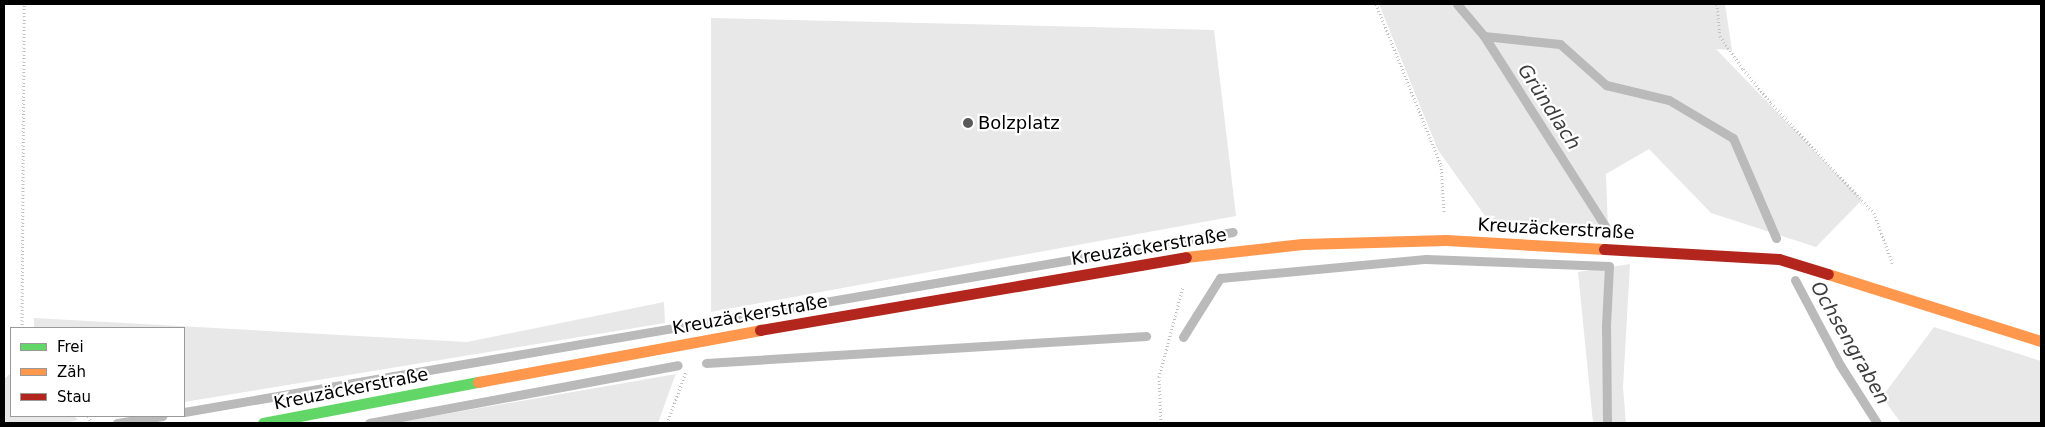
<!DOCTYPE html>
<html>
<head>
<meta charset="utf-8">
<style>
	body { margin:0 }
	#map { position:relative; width:2045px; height:427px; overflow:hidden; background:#fff; font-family:"DejaVu Sans",sans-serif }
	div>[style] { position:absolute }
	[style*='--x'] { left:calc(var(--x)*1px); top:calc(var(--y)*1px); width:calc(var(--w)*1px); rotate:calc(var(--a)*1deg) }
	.green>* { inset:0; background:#e8e8e8 }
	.stream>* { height:9px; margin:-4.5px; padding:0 4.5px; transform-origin:4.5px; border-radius:4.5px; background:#bababa }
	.path>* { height:3px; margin-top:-1.5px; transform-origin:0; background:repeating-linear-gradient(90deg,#c2c2c2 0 1px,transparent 0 3.5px) }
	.fast>* { height:11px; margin:-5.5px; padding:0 5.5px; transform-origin:5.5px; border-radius:5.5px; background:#63d668 }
	.slow>* { height:11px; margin:-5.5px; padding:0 5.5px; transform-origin:5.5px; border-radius:5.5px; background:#ff974d }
	.jam>* { height:11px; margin:-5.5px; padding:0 5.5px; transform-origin:5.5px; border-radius:5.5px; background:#b3261e }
	.dots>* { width:14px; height:14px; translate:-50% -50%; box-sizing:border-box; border:2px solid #fff; border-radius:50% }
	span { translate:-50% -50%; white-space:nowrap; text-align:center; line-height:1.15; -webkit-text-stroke:4.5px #fff; paint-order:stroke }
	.poi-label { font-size:18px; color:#000 }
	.left { translate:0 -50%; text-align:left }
	.street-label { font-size:18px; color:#000 }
	.water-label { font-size:19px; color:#3d3d3d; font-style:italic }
	.frame { position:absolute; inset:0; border:5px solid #000; pointer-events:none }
	.legend { position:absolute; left:10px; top:327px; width:175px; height:90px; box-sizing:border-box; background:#fff; border:1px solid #999; margin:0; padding:6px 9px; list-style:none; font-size:15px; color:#000 }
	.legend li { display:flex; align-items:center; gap:10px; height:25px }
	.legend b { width:25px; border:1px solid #999 }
</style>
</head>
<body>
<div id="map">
	<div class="green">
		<div style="clip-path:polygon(1379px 4px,1725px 4px,1732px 50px,1716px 49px,1862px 200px,1816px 247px,1711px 213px,1649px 149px,1606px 174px,1608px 229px,1488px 220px,1438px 150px)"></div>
		<div style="clip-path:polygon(711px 18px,1214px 30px,1236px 216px,711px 312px)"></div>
		<div style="clip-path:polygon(1630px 264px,1623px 387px,1626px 423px,1593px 423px,1578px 272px)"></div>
		<div style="clip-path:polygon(664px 302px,665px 323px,184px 402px,184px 328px,34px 328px,34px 318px,467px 342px)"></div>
		<div style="clip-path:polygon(1934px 327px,2041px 361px,2041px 423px,1901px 423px,1882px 397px)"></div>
		<div style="clip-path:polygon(11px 373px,11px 416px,74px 416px,78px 420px,63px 423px,4px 423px,4px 379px)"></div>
		<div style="clip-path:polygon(676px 373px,658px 423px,394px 423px,676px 374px)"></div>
	</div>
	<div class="stream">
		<div style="--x:1457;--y:4;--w:42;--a:49.8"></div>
		<div style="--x:1484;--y:36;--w:232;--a:57.5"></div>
		<div style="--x:1484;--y:36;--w:76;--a:6"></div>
		<div style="--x:1560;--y:44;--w:62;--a:41.7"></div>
		<div style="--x:1606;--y:85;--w:65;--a:13.4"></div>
		<div style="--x:1669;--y:100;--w:74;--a:30.7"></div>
		<div style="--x:1733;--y:138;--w:109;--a:66.7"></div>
		<div style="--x:1795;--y:280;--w:96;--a:62.1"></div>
		<div style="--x:1840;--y:365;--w:69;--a:57.5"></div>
		<div style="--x:1183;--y:337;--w:70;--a:-57.9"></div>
		<div style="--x:1220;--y:278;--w:207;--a:-5.3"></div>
		<div style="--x:1426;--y:259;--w:183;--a:2.2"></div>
		<div style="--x:1609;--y:266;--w:59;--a:92.9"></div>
		<div style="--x:1606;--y:325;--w:98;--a:89.4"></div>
		<div style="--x:706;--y:363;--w:441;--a:-3.5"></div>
		<div style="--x:184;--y:412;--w:1064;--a:-9.74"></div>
		<div style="--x:117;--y:423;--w:46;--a:-8.8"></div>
		<div style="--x:369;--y:423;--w:314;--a:-10.6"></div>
	</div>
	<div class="path">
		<div style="--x:1376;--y:4;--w:174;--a:68"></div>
		<div style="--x:1441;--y:165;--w:47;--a:86.3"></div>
		<div style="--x:1717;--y:4;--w:32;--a:85"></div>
		<div style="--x:1720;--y:36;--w:40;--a:55.1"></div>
		<div style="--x:1743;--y:69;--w:44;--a:50.5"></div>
		<div style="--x:1771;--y:103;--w:151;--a:46.9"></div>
		<div style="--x:1874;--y:213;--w:55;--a:69.9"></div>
		<div style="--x:22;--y:328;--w:324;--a:-89.6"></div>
		<div style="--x:88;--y:416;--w:8;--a:60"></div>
		<div style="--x:667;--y:423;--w:54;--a:-69.6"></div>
		<div style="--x:1161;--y:423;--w:46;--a:-92.5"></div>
		<div style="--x:1159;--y:377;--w:93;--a:-75.1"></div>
	</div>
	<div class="fast">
		<div style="--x:263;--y:423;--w:219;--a:-10.8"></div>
	</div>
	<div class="slow">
		<div style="--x:1186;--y:257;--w:117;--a:-6.4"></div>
		<div style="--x:1302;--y:244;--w:144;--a:-1.6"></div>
		<div style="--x:1446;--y:240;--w:158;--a:3.3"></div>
		<div style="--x:1828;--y:274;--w:223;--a:17.5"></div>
		<div style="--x:478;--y:382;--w:287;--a:-10.4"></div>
	</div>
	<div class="jam">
		<div style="--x:1604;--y:249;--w:175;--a:3.3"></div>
		<div style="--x:1779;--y:259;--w:51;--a:17"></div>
		<div style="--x:760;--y:330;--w:432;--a:-9.7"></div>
	</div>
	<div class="dots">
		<div style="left:968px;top:123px;background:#595959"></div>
	</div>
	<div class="poi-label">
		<span class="left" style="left:978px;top:123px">Bolzplatz</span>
	</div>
	<div class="street-label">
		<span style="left:1556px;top:229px;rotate:3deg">Kreuzäckerstraße</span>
		<span style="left:1149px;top:247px;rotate:-9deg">Kreuzäckerstraße</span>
		<span style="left:750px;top:315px;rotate:-10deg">Kreuzäckerstraße</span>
		<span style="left:351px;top:389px;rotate:-11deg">Kreuzäckerstraße</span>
	</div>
	<div class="water-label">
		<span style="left:1549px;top:107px;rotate:57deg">Gründlach</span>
		<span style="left:1850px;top:343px;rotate:60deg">Ochsengraben</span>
	</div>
	<div class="frame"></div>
	<ul class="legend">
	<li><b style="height:6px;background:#63d668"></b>Frei</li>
	<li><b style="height:6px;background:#ff974d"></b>Zäh</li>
	<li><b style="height:6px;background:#b3261e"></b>Stau</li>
	</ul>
</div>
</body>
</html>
